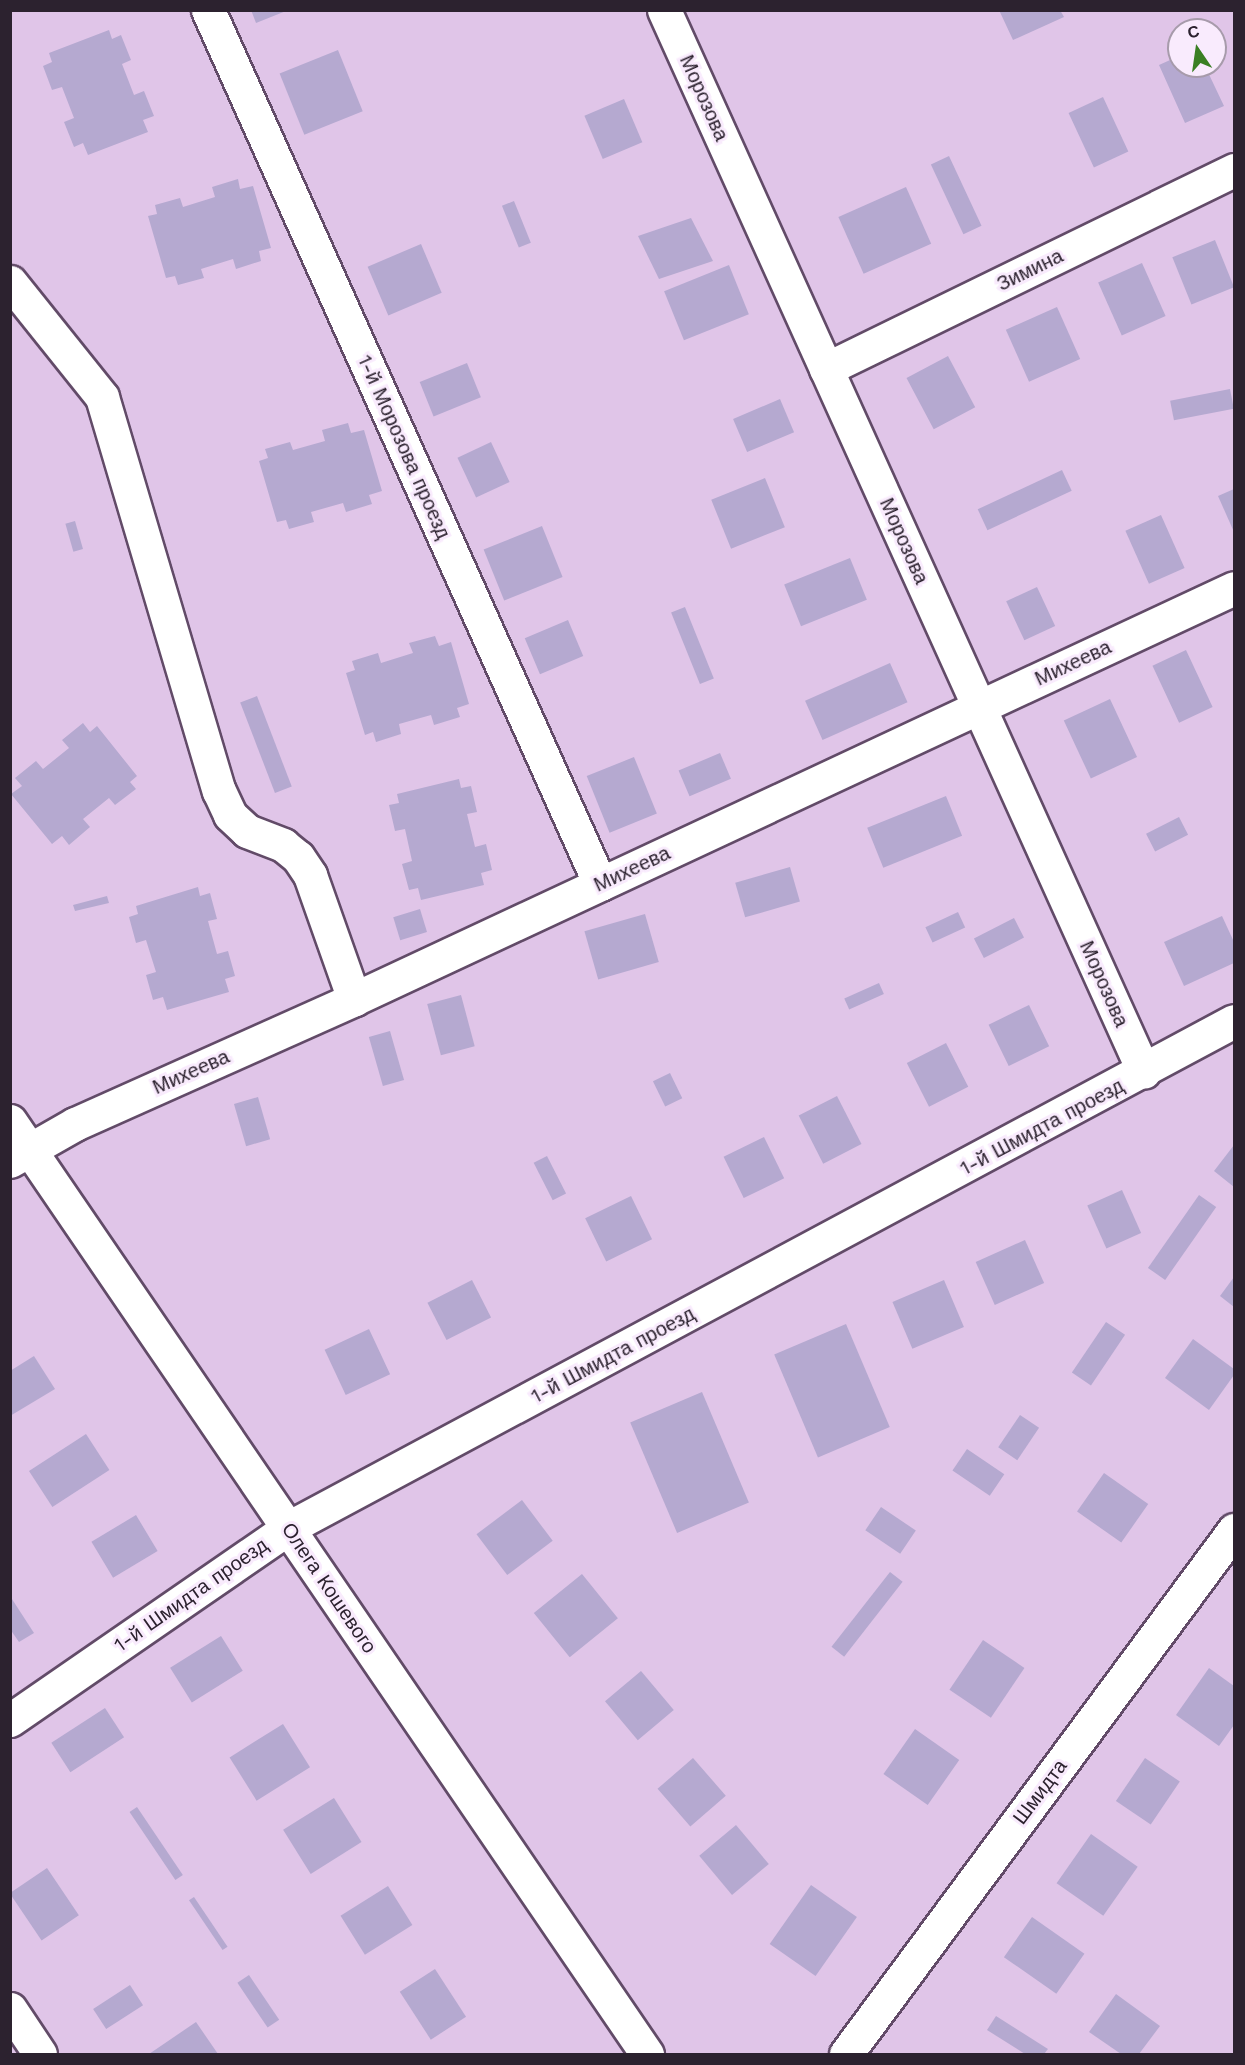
<!DOCTYPE html>
<html>
<head>
<meta charset="utf-8">
<style>
	body { margin:0 }
	#map { position:relative; width:1245px; height:2065px; overflow:hidden; background:#e0c5e8; font-family:"Work Sans",sans-serif }
	div>[style] { position:absolute }
	[style*='--x'] { left:calc(var(--x)*1px); top:calc(var(--y)*1px); width:calc(var(--w)*1px); rotate:calc(var(--a)*1deg) }
	.building>* { inset:0; background:#b5a9d0; transform-origin:0 0 }
	.roads { filter:drop-shadow(2px 0 #624b68) drop-shadow(-2px 0 #624b68) drop-shadow(0 2px #624b68) drop-shadow(0 -2px #624b68) }
	.minor>* { height:33px; margin:-16.5px; padding:0 16.5px; transform-origin:16.5px; border-radius:16.5px; background:#fff }
	span { translate:-50% -50%; white-space:nowrap; text-align:center; line-height:1.15; -webkit-text-stroke:6px #f9ebfd; paint-order:stroke }
	.street-label { font-size:20px; color:#2c222f }
	.frame { position:absolute; inset:0; border:12px solid #2c222f; pointer-events:none }
	.north { position:absolute; left:1167px; top:18px; width:60px; height:60px; box-sizing:border-box; background:#f9ebfd; border:2px solid #a79bab; border-radius:50%; rotate:347deg; font-size:16px; font-weight:700; line-height:24px; text-align:center; color:#2c222f }
	.north::after { content:''; display:block; margin:auto; width:21px; height:27px; background:#3a7f23; clip-path:polygon(50% 0,100% 100%,50% 72%,0 100%) }
</style>
</head>
<body>
<div id="map">
	<div class="building">
		<div style="clip-path:polygon(251px 10px,286px 10px,286px 11px,256px 23px)"></div>
		<div style="clip-path:polygon(999px 10px,1060px 10px,1064px 17px,1013px 40px)"></div>
		<div style="clip-path:polygon(109px 30px,112px 39px,121px 35px,131px 60px,122px 64px,134px 95px,144px 91px,154px 116px,143px 120px,148px 132px,88px 155px,83px 143px,74px 147px,64px 122px,74px 118px,62px 87px,52px 90px,43px 66px,52px 62px,49px 53px)"></div>
		<div style="left:338px;top:50px;width:66px;height:63px;rotate:68deg"></div>
		<div style="clip-path:polygon(1179px 56px,1179px 66px,1205px 66px,1224px 106px,1185px 123px,1159px 65px)"></div>
		<div style="left:1103px;top:97px;width:60px;height:38px;rotate:65deg"></div>
		<div style="left:624px;top:99px;width:47px;height:43px;rotate:67deg"></div>
		<div style="left:949px;top:156px;width:77px;height:20px;rotate:65deg"></div>
		<div style="clip-path:polygon(238px 179px,240px 189px,253px 186px,271px 248px,259px 251px,261px 261px,236px 269px,233px 259px,201px 269px,204px 278px,178px 285px,175px 276px,166px 278px,148px 216px,157px 214px,155px 205px,180px 198px,183px 207px,215px 197px,212px 187px)"></div>
		<div style="left:906px;top:187px;width:62px;height:74px;rotate:66deg"></div>
		<div style="left:514px;top:201px;width:45px;height:13px;rotate:68deg"></div>
		<div style="clip-path:polygon(691px 218px,713px 261px,659px 279px,638px 236px)"></div>
		<div style="left:1215px;top:240px;width:51px;height:46px;rotate:68deg"></div>
		<div style="left:421px;top:244px;width:53px;height:58px;rotate:67deg"></div>
		<div style="left:1142px;top:263px;width:58px;height:48px;rotate:66deg"></div>
		<div style="left:729px;top:265px;width:53px;height:70px;rotate:68deg"></div>
		<div style="left:1057px;top:307px;width:57px;height:56px;rotate:66deg"></div>
		<div style="left:948px;top:356px;width:58px;height:47px;rotate:62deg"></div>
		<div style="left:467px;top:363px;width:37px;height:51px;rotate:68deg"></div>
		<div style="left:1230px;top:389px;width:20px;height:61px;rotate:79deg"></div>
		<div style="left:780px;top:399px;width:36px;height:51px;rotate:67deg"></div>
		<div style="clip-path:polygon(348px 423px,351px 433px,364px 430px,382px 491px,369px 495px,372px 504px,346px 512px,343px 503px,311px 512px,314px 522px,289px 529px,286px 520px,277px 522px,259px 461px,268px 458px,265px 449px,290px 442px,293px 450px,325px 441px,322px 430px)"></div>
		<div style="left:491px;top:442px;width:44px;height:37px;rotate:65deg"></div>
		<div style="left:1062px;top:470px;width:23px;height:93px;rotate:65deg"></div>
		<div style="left:765px;top:478px;width:53px;height:58px;rotate:68deg"></div>
		<div style="clip-path:polygon(1234px 489px,1234px 532px,1218px 496px)"></div>
		<div style="left:1161px;top:515px;width:58px;height:39px;rotate:66deg"></div>
		<div style="left:75px;top:521px;width:29px;height:10px;rotate:74deg"></div>
		<div style="left:542px;top:526px;width:55px;height:63px;rotate:68deg"></div>
		<div style="left:850px;top:558px;width:45px;height:71px;rotate:68deg"></div>
		<div style="left:1037px;top:587px;width:43px;height:34px;rotate:65deg"></div>
		<div style="left:685px;top:607px;width:77px;height:15px;rotate:68deg"></div>
		<div style="left:568px;top:620px;width:39px;height:47px;rotate:67deg"></div>
		<div style="clip-path:polygon(435px 636px,439px 646px,451px 642px,469px 704px,457px 708px,460px 717px,434px 725px,431px 715px,399px 724px,401px 734px,376px 742px,373px 732px,365px 735px,346px 673px,355px 670px,352px 661px,378px 653px,381px 663px,413px 653px,409px 643px)"></div>
		<div style="left:1186px;top:650px;width:63px;height:37px;rotate:65deg"></div>
		<div style="left:890px;top:663px;width:43px;height:93px;rotate:66deg"></div>
		<div style="left:257px;top:696px;width:97px;height:18px;rotate:69deg"></div>
		<div style="left:1110px;top:699px;width:64px;height:51px;rotate:65deg"></div>
		<div style="clip-path:polygon(83px 723px,90px 732px,97px 726px,137px 776px,130px 782px,136px 789px,115px 805px,109px 798px,83px 819px,90px 827px,69px 845px,62px 836px,52px 844px,11px 794px,22px 786px,15px 778px,36px 761px,43px 769px,69px 748px,62px 740px)"></div>
		<div style="left:720px;top:753px;width:28px;height:45px;rotate:67deg"></div>
		<div style="left:634px;top:757px;width:61px;height:51px;rotate:68deg"></div>
		<div style="clip-path:polygon(459px 779px,461px 788px,471px 786px,477px 812px,467px 814px,475px 847px,486px 844px,492px 870px,481px 873px,484px 885px,421px 900px,418px 888px,409px 890px,402px 864px,412px 861px,405px 829px,395px 831px,389px 805px,399px 803px,397px 794px)"></div>
		<div style="left:946px;top:796px;width:43px;height:85px;rotate:68deg"></div>
		<div style="left:1179px;top:817px;width:20px;height:37px;rotate:63deg"></div>
		<div style="left:790px;top:867px;width:36px;height:57px;rotate:74deg"></div>
		<div style="clip-path:polygon(198px 887px,200px 896px,210px 893px,217px 919px,208px 921px,217px 954px,228px 951px,235px 976px,225px 979px,229px 992px,167px 1010px,163px 997px,153px 1000px,146px 975px,156px 972px,146px 940px,136px 943px,129px 917px,138px 914px,136px 906px)"></div>
		<div style="clip-path:polygon(107px 896px,109px 903px,75px 911px,73px 905px)"></div>
		<div style="left:420px;top:909px;width:24px;height:28px;rotate:73deg"></div>
		<div style="left:958px;top:912px;width:17px;height:36px;rotate:65deg"></div>
		<div style="left:645px;top:914px;width:50px;height:63px;rotate:74deg"></div>
		<div style="clip-path:polygon(1222px 916px,1234px 942px,1234px 963px,1184px 986px,1164px 942px)"></div>
		<div style="left:1014px;top:918px;width:22px;height:45px;rotate:63deg"></div>
		<div style="left:879px;top:983px;width:12px;height:38px;rotate:66deg"></div>
		<div style="left:461px;top:995px;width:53px;height:35px;rotate:75deg"></div>
		<div style="left:1029px;top:1005px;width:46px;height:45px;rotate:64deg"></div>
		<div style="left:390px;top:1031px;width:51px;height:22px;rotate:74deg"></div>
		<div style="left:946px;top:1043px;width:49px;height:44px;rotate:63deg"></div>
		<div style="left:670px;top:1073px;width:28px;height:19px;rotate:64deg"></div>
		<div style="left:837px;top:1096px;width:54px;height:43px;rotate:63deg"></div>
		<div style="left:258px;top:1097px;width:44px;height:25px;rotate:74deg"></div>
		<div style="left:764px;top:1137px;width:46px;height:45px;rotate:64deg"></div>
		<div style="clip-path:polygon(1234px 1145px,1234px 1187px,1214px 1171px)"></div>
		<div style="left:547px;top:1156px;width:42px;height:15px;rotate:63deg"></div>
		<div style="left:1122px;top:1190px;width:47px;height:38px;rotate:66deg"></div>
		<div style="left:1199px;top:1195px;width:21px;height:89px;rotate:35deg"></div>
		<div style="left:631px;top:1196px;width:48px;height:51px;rotate:64deg"></div>
		<div style="left:1025px;top:1240px;width:47px;height:54px;rotate:66deg"></div>
		<div style="clip-path:polygon(1234px 1277px,1234px 1307px,1220px 1296px)"></div>
		<div style="left:472px;top:1280px;width:42px;height:50px;rotate:63deg"></div>
		<div style="left:944px;top:1280px;width:51px;height:56px;rotate:67deg"></div>
		<div style="left:1106px;top:1322px;width:23px;height:61px;rotate:34deg"></div>
		<div style="left:846px;top:1324px;width:112px;height:78px;rotate:67deg"></div>
		<div style="left:369px;top:1329px;width:50px;height:49px;rotate:65deg"></div>
		<div style="clip-path:polygon(1193px 1339px,1234px 1369px,1234px 1375px,1209px 1410px,1165px 1378px)"></div>
		<div style="clip-path:polygon(34px 1356px,55px 1389px,10px 1416px,10px 1371px)"></div>
		<div style="left:702px;top:1392px;width:120px;height:78px;rotate:67deg"></div>
		<div style="left:1020px;top:1415px;width:23px;height:39px;rotate:34deg"></div>
		<div style="left:86px;top:1434px;width:43px;height:68px;rotate:57deg"></div>
		<div style="left:967px;top:1449px;width:45px;height:26px;rotate:34deg"></div>
		<div style="left:1104px;top:1473px;width:54px;height:47px;rotate:35deg"></div>
		<div style="left:522px;top:1500px;width:51px;height:57px;rotate:53deg"></div>
		<div style="left:881px;top:1507px;width:42px;height:28px;rotate:34deg"></div>
		<div style="left:136px;top:1515px;width:42px;height:52px;rotate:59deg"></div>
		<div style="left:890px;top:1572px;width:16px;height:95px;rotate:38deg"></div>
		<div style="left:582px;top:1574px;width:57px;height:62px;rotate:51deg"></div>
		<div style="clip-path:polygon(10px 1596px,34px 1633px,19px 1642px,10px 1629px)"></div>
		<div style="left:221px;top:1636px;width:41px;height:60px;rotate:58deg"></div>
		<div style="left:983px;top:1640px;width:50px;height:60px;rotate:34deg"></div>
		<div style="clip-path:polygon(1209px 1668px,1234px 1686px,1234px 1725px,1219px 1746px,1176px 1715px)"></div>
		<div style="left:641px;top:1671px;width:51px;height:47px;rotate:50deg"></div>
		<div style="left:105px;top:1708px;width:35px;height:64px;rotate:57deg"></div>
		<div style="left:283px;top:1724px;width:51px;height:63px;rotate:58deg"></div>
		<div style="left:915px;top:1729px;width:54px;height:55px;rotate:35deg"></div>
		<div style="left:693px;top:1758px;width:50px;height:47px;rotate:49deg"></div>
		<div style="left:1145px;top:1758px;width:42px;height:52px;rotate:34deg"></div>
		<div style="left:334px;top:1798px;width:52px;height:60px;rotate:58deg"></div>
		<div style="left:137px;top:1807px;width:82px;height:9px;rotate:56deg"></div>
		<div style="left:736px;top:1825px;width:51px;height:48px;rotate:50deg"></div>
		<div style="left:1091px;top:1834px;width:57px;height:60px;rotate:35deg"></div>
		<div style="left:47px;top:1868px;width:57px;height:45px;rotate:56deg"></div>
		<div style="left:811px;top:1885px;width:56px;height:72px;rotate:35deg"></div>
		<div style="left:388px;top:1886px;width:46px;height:56px;rotate:58deg"></div>
		<div style="left:194px;top:1897px;width:60px;height:6px;rotate:56deg"></div>
		<div style="left:1032px;top:1917px;width:64px;height:49px;rotate:35deg"></div>
		<div style="left:435px;top:1969px;width:57px;height:42px;rotate:57deg"></div>
		<div style="left:249px;top:1975px;width:54px;height:14px;rotate:56deg"></div>
		<div style="left:130px;top:1985px;width:24px;height:44px;rotate:57deg"></div>
		<div style="clip-path:polygon(1116px 1994px,1160px 2026px,1139px 2054px,1121px 2054px,1089px 2032px)"></div>
		<div style="clip-path:polygon(996px 2016px,1048px 2049px,1044px 2054px,1025px 2054px,987px 2030px)"></div>
		<div style="clip-path:polygon(196px 2022px,218px 2054px,149px 2054px)"></div>
	</div>
	<div class="roads">
		<div class="minor">
			<div style="--x:208;--y:10;--w:958;--a:65.84"></div>
			<div style="--x:664;--y:10;--w:1165;--a:65.68"></div>
			<div style="--x:10;--y:282;--w:147;--a:51.3"></div>
			<div style="--x:102;--y:397;--w:411;--a:73.5"></div>
			<div style="--x:219;--y:791;--w:26;--a:65"></div>
			<div style="--x:230;--y:815;--w:23;--a:43"></div>
			<div style="--x:247;--y:831;--w:39;--a:21"></div>
			<div style="--x:283;--y:845;--w:19;--a:39"></div>
			<div style="--x:298;--y:857;--w:22;--a:56"></div>
			<div style="--x:310;--y:875;--w:132;--a:70.5"></div>
			<div style="--x:826;--y:369;--w:454;--a:-26"></div>
			<div style="--x:10;--y:1121;--w:1130;--a:55.68"></div>
			<div style="--x:10;--y:1161;--w:75;--a:-29.6"></div>
			<div style="--x:75;--y:1124;--w:306;--a:-24.1"></div>
			<div style="--x:354;--y:999;--w:971;--a:-25.03"></div>
			<div style="--x:10;--y:1720;--w:338;--a:-34.6"></div>
			<div style="--x:288;--y:1528;--w:1073;--a:-28.19"></div>
			<div style="--x:10;--y:2009;--w:54;--a:56.3"></div>
			<div style="--x:846;--y:2054;--w:652;--a:-53.48"></div>
		</div>
	</div>
	<div class="street-label">
		<span style="left:704px;top:98px;rotate:66deg">Морозова</span>
		<span style="left:1030px;top:270px;rotate:-26deg">Зимина</span>
		<span style="left:404px;top:447px;rotate:66deg">1-й Морозова проезд</span>
		<span style="left:904px;top:541px;rotate:66deg">Морозова</span>
		<span style="left:1073px;top:663px;rotate:-25deg">Михеева</span>
		<span style="left:632px;top:869px;rotate:-25deg">Михеева</span>
		<span style="left:1104px;top:984px;rotate:66deg">Морозова</span>
		<span style="left:191px;top:1072px;rotate:-24deg">Михеева</span>
		<span style="left:1042px;top:1127px;rotate:-28deg">1-й Шмидта проезд</span>
		<span style="left:613px;top:1355px;rotate:-28deg">1-й Шмидта проезд</span>
		<span style="left:329px;top:1588px;rotate:56deg">Олега Кошевого</span>
		<span style="left:191px;top:1595px;rotate:-35deg">1-й Шмидта проезд</span>
		<span style="left:1040px;top:1792px;rotate:-53deg">Шмидта</span>
	</div>
	<div class="frame"></div>
	<div class="north">С</div>
</div>
</body>
</html>
